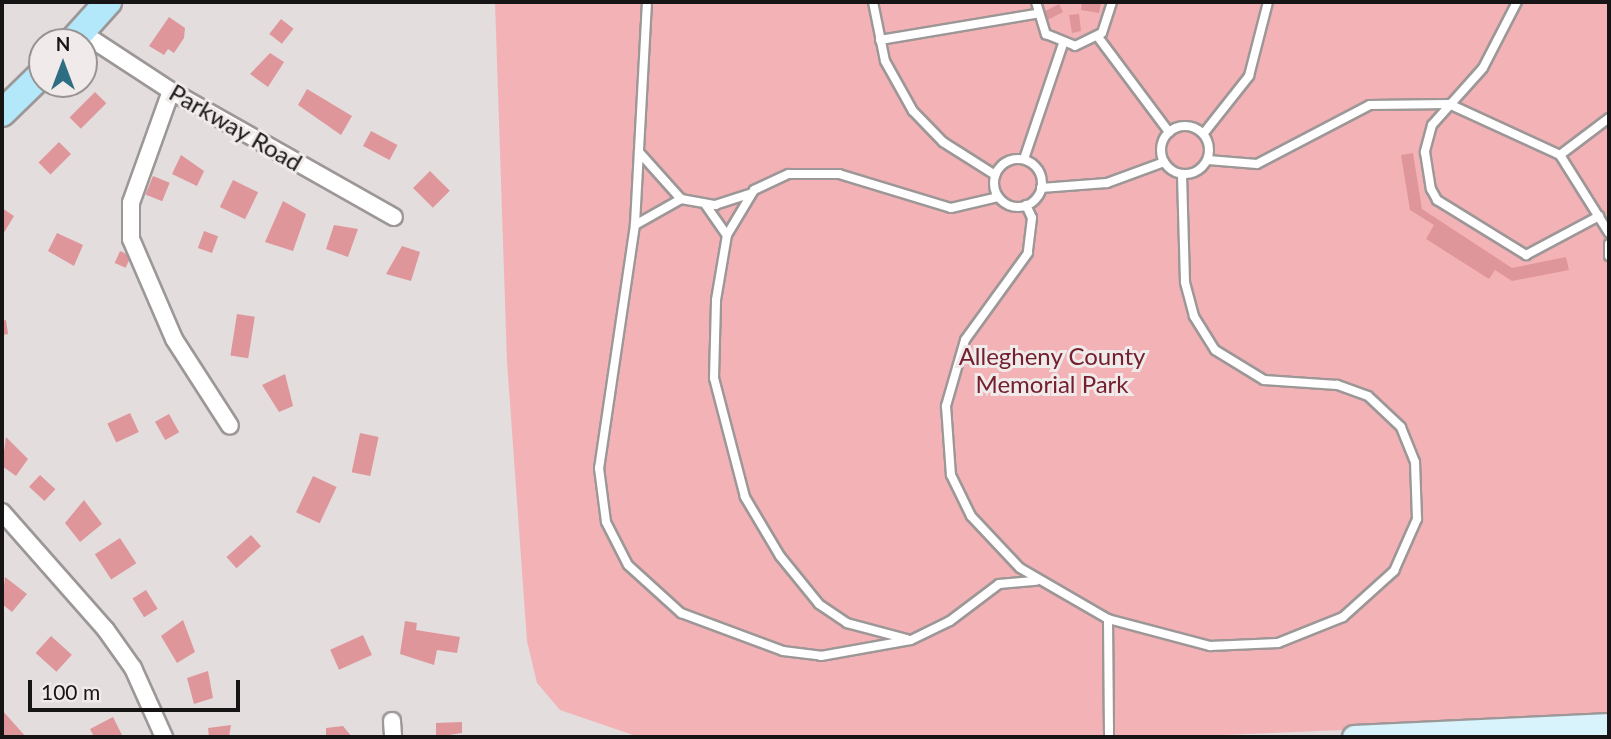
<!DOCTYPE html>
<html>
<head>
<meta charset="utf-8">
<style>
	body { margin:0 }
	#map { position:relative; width:1611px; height:739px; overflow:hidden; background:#e3dddd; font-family:Lato,sans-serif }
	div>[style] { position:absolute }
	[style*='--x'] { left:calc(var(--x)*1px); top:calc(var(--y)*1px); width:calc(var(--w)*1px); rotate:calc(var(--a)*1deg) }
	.green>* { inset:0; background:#f3b2b6 }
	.building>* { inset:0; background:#df969b; transform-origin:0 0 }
	.roads { filter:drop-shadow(2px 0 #9d9797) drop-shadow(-2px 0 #9d9797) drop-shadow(0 2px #9d9797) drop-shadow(0 -2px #9d9797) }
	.lane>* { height:8px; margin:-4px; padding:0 4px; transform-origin:4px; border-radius:4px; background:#fff }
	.lane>.ring { margin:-4px; padding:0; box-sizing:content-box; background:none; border:8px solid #fff; border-radius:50% }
	.street>* { height:16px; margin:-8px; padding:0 8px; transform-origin:8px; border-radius:8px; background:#fff }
	.secondary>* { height:23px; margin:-11.5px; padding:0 11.5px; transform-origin:11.5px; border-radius:11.5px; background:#d8f3fc }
	.primary>* { height:26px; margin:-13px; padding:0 13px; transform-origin:13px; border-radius:13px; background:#b2e8f9 }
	span { translate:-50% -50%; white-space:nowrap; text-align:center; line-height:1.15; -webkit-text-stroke:6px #f0eaea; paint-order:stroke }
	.street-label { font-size:24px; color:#161414 }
	.park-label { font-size:24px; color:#74202e }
	.frame { position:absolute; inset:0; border:4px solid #161414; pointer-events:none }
	.north { position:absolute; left:28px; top:28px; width:70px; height:70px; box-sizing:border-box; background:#f0eaea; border:2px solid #999494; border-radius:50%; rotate:0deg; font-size:19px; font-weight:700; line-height:28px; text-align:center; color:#161414 }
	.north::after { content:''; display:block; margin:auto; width:24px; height:32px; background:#2d6e82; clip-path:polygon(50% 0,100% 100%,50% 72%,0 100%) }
	.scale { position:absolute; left:28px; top:680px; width:212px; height:32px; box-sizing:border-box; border:4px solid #161414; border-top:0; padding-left:9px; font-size:21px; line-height:24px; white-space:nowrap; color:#161414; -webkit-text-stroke:5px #f0eaea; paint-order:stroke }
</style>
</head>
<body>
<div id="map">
	<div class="green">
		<div style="clip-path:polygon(495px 2px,1609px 2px,1609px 719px,1172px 737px,639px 737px,560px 710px,537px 683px,527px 641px,507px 361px)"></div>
	</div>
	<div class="building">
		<div style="clip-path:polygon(1082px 2px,1101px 2px,1099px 13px,1081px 10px)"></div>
		<div style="left:1059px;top:4px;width:9px;height:17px;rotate:63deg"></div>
		<div style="clip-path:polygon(1079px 14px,1081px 31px,1072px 33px,1069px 15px)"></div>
		<div style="clip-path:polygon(169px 17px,185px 28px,184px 38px,174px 53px,168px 49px,164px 55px,149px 46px)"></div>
		<div style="left:281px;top:19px;width:16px;height:19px;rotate:38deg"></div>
		<div style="clip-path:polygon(270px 53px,284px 62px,268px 87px,250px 74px)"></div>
		<div style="clip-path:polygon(307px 89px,352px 116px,341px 135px,298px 105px)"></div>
		<div style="left:95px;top:92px;width:16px;height:36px;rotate:45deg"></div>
		<div style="left:371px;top:131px;width:30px;height:17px;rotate:28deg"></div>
		<div style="left:59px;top:142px;width:17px;height:29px;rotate:45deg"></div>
		<div style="clip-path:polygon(1413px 153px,1422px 209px,1512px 268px,1566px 257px,1569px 270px,1512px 281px,1495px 270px,1489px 279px,1426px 239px,1434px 225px,1410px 210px,1401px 155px)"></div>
		<div style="clip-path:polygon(181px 155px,204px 171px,197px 186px,172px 174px)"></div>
		<div style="left:430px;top:171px;width:28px;height:24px;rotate:45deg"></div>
		<div style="left:153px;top:176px;width:18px;height:20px;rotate:22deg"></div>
		<div style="left:233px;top:180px;width:28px;height:30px;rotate:26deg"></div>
		<div style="clip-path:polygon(283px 201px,306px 214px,293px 251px,265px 242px)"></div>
		<div style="clip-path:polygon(2px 208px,14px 216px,2px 236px)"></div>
		<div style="clip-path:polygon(334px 225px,358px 229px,348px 257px,326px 249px)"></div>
		<div style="left:204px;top:231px;width:15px;height:18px;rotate:20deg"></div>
		<div style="clip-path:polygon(57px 233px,83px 245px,74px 266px,48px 251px)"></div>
		<div style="clip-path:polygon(402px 246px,420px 252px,411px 281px,386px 274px)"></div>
		<div style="left:120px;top:251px;width:12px;height:13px;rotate:24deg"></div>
		<div style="left:237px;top:314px;width:18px;height:42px;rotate:9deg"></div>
		<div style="clip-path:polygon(6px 320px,8px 334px,2px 335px,2px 321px)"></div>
		<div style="clip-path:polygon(285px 374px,293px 406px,279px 412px,262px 385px)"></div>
		<div style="left:130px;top:413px;width:21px;height:25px;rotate:65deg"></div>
		<div style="left:169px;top:414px;width:21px;height:16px;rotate:61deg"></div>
		<div style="left:360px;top:433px;width:19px;height:40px;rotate:12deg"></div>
		<div style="clip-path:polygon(6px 437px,28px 459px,16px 476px,2px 466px)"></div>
		<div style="left:40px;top:475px;width:21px;height:16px;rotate:43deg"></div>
		<div style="left:313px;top:476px;width:26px;height:40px;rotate:25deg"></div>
		<div style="clip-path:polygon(84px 500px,102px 524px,80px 542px,65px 523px)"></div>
		<div style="left:251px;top:535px;width:15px;height:33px;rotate:48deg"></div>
		<div style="left:120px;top:538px;width:30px;height:30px;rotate:57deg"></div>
		<div style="clip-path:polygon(5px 577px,27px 594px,12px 612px,2px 604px)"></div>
		<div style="left:146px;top:590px;width:22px;height:16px;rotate:58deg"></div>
		<div style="clip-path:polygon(183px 620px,195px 652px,177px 663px,161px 636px)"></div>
		<div style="clip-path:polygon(405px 621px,417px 623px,416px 630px,460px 637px,457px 653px,437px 650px,434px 665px,400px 654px)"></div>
		<div style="left:363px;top:635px;width:22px;height:36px;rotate:66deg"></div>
		<div style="left:51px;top:636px;width:28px;height:23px;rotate:42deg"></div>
		<div style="clip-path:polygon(208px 671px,213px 698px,194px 704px,187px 678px)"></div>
		<div style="clip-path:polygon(2px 710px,26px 737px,2px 737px)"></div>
		<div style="clip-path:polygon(113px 717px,123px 737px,94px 737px,90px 729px)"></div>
		<div style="clip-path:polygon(462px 722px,462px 733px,436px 737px,436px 723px)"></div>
		<div style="clip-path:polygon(231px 725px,229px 737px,209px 737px,208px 728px)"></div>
		<div style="clip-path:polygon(343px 726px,352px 737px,326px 737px,326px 728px)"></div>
	</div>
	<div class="roads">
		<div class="lane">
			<div style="--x:647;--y:2;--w:223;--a:93.1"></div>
			<div style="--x:635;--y:225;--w:246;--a:98.4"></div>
			<div style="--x:599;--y:468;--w:54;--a:82.6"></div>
			<div style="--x:606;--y:522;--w:48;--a:62.9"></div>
			<div style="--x:628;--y:565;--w:72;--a:42.2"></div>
			<div style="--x:681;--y:613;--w:109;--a:20.4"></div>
			<div style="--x:783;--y:651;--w:38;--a:7"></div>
			<div style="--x:821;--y:656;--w:91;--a:-10.1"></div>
			<div style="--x:911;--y:640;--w:43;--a:-26"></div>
			<div style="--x:950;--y:621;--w:61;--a:-37.1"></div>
			<div style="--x:999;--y:584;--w:37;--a:-5"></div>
			<div style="--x:873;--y:2;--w:60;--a:78.5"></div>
			<div style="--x:885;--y:61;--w:57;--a:60.8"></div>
			<div style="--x:913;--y:111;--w:43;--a:45.9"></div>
			<div style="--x:943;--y:142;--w:62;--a:32.4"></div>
			<div style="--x:1036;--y:2;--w:34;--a:73"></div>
			<div style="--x:1046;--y:34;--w:31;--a:22"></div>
			<div style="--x:1075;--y:46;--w:30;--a:-26"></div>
			<div style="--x:1102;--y:33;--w:33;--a:-72"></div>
			<div style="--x:1517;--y:2;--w:74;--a:117.3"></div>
			<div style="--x:1483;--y:68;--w:76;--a:131.8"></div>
			<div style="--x:1432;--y:125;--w:28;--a:105"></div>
			<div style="--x:1425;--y:152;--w:37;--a:81"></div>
			<div style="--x:1431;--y:189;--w:13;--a:61"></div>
			<div style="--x:1437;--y:200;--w:105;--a:31.7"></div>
			<div style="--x:1526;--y:255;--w:83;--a:-28.1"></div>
			<div style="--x:1098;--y:37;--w:119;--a:53.2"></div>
			<div style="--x:880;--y:40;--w:158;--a:-9.5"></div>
			<div class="ring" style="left:1161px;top:126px;width:40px;height:40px"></div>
			<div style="--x:1204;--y:133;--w:73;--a:-51.7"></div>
			<div style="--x:1249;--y:76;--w:76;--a:-75.6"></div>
			<div style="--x:639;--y:152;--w:63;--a:48.2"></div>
			<div style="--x:681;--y:199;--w:35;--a:10"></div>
			<div style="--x:715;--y:205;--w:35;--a:-18"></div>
			<div style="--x:1560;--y:155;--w:61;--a:-37.1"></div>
			<div class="ring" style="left:994px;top:159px;width:40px;height:40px"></div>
			<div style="--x:1024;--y:159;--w:121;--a:-71.3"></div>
			<div style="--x:1208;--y:160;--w:49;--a:4.7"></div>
			<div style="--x:1257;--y:164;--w:127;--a:-27.6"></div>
			<div style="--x:1370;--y:105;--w:79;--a:-0.7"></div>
			<div style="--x:1449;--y:104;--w:122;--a:24.7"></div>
			<div style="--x:1560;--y:155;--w:92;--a:57.9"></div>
			<div style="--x:1041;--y:188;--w:66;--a:-4.3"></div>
			<div style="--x:1107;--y:183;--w:61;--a:-20.2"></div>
			<div style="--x:705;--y:204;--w:38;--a:55"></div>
			<div style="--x:1026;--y:205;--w:14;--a:65"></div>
			<div style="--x:1032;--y:218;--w:35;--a:97"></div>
			<div style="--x:1028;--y:253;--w:107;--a:125.9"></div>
			<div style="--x:965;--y:340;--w:69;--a:106.1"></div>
			<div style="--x:946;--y:406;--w:69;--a:85.9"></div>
			<div style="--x:951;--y:475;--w:46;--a:64"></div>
			<div style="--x:971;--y:516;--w:71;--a:46.7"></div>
			<div style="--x:1020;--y:568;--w:102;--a:30.1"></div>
			<div style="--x:1108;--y:619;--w:106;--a:14.8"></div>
			<div style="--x:1210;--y:646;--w:68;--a:-2.5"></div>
			<div style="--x:1278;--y:643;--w:70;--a:-21.8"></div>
			<div style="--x:1343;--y:617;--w:69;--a:-42"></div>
			<div style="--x:1394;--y:571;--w:57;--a:-66.1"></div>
			<div style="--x:1417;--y:519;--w:57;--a:-92"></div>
			<div style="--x:1415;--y:462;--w:38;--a:-112"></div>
			<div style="--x:1401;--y:427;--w:45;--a:-136.8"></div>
			<div style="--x:1368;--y:396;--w:33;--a:-160"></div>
			<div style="--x:1337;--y:385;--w:73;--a:-176.1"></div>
			<div style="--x:1264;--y:380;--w:57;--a:-148.5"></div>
			<div style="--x:1215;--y:350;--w:40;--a:-122"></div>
			<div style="--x:1194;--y:316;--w:35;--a:-105"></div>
			<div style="--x:1185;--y:282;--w:108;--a:-91.6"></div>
			<div style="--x:635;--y:225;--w:53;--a:-29.5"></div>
			<div style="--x:1609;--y:244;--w:12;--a:90"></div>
			<div style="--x:1108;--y:619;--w:116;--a:89.5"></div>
			<div style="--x:907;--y:639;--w:62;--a:-165.1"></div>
			<div style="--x:847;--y:623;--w:34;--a:-146"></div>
			<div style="--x:819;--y:604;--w:62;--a:-129.1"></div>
			<div style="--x:780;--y:556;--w:69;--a:-120.7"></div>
			<div style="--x:745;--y:497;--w:123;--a:-104.6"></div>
			<div style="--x:714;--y:378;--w:78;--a:-88.5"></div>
			<div style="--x:716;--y:300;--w:66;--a:-80.4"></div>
			<div style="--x:727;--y:235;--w:52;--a:-59"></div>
			<div style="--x:754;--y:190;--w:38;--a:-25"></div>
			<div style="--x:789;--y:174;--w:50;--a:0"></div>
			<div style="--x:839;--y:174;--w:117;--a:16.9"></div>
			<div style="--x:951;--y:208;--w:48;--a:-13.2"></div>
		</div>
		<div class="street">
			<div style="--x:81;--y:32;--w:108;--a:33.2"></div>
			<div style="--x:171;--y:91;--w:256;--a:29.5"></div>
			<div style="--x:171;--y:91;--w:119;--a:109.7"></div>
			<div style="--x:131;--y:203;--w:36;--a:90"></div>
			<div style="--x:131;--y:239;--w:109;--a:66.7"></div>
			<div style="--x:174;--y:339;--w:103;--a:57.2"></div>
			<div style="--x:2;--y:512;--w:157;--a:48.6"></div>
			<div style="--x:106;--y:630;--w:47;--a:54.6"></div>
			<div style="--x:133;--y:668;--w:76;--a:65.8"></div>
			<div style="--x:392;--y:721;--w:16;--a:86"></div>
		</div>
		<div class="secondary">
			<div style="--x:1354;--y:737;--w:255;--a:-2.7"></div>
		</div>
		<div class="primary">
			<div style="--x:72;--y:42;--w:54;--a:-48"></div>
			<div style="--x:2;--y:113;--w:56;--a:-44.3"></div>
		</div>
	</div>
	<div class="street-label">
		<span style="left:236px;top:127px;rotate:30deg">Parkway Road</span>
	</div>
	<div class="park-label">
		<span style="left:1052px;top:370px">Allegheny County<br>Memorial Park</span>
	</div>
	<div class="frame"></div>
	<div class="north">N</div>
	<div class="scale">100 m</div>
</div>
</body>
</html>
